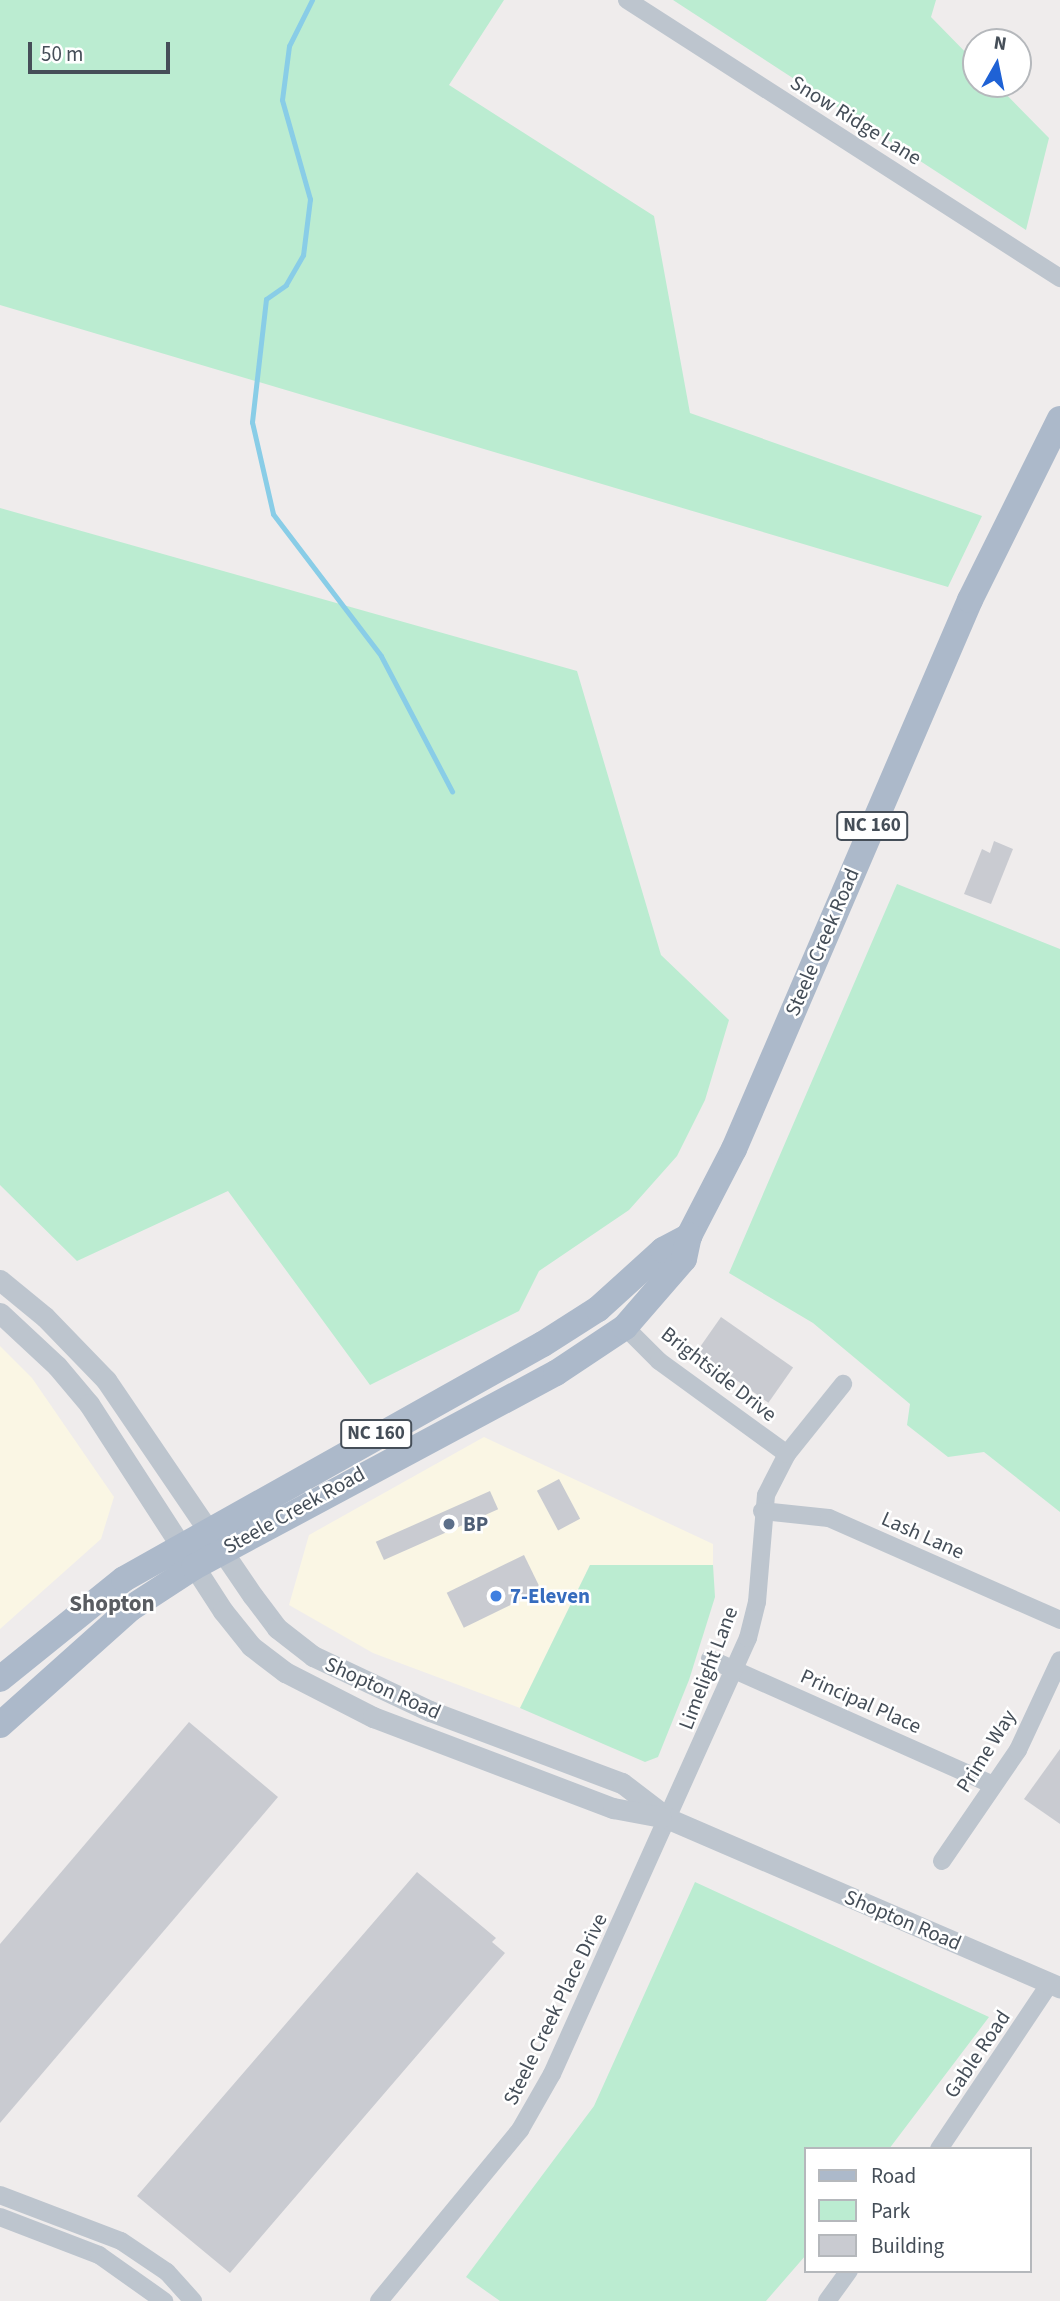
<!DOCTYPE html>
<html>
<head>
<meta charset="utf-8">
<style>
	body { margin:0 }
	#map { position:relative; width:1060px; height:2301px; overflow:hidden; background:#efecec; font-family:"Source Sans 3",sans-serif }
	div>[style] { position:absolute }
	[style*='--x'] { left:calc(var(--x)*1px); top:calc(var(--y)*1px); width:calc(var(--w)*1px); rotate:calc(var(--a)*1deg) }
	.commercial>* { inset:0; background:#faf6e4 }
	.green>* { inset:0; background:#bbecd1 }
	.stream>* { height:5px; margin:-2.5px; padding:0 2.5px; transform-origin:2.5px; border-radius:2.5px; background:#89cde7 }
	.building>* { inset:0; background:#c9cbd1; transform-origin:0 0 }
	.minor>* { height:18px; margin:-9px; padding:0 9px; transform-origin:9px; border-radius:9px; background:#bdc5ce }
	.tertiary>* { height:21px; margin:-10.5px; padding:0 10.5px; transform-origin:10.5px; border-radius:10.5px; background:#bdc5ce }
	.primary>* { height:26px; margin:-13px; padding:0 13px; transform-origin:13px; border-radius:13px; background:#acb9ca }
	.dots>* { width:19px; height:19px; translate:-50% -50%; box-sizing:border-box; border:4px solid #fff; border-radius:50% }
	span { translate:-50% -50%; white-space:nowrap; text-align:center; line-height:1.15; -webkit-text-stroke:5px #fff; paint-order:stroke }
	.shield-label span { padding:2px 5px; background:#fff; border:2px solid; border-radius:5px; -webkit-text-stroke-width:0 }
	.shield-label { font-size:19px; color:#454e58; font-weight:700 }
	.street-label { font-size:21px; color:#454e58 }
	.service-label { font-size:21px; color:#4e5e75; font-weight:700 }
	.left { translate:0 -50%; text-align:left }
	.shop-label { font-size:21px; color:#366cbe; font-weight:700 }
	.neighbourhood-label { font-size:23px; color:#595c61; font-weight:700 }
	.legend { position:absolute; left:804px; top:2147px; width:228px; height:126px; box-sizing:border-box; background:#fff; border:2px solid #b5b8bc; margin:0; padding:9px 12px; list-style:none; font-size:21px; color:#454e58 }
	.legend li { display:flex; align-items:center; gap:14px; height:35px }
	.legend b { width:35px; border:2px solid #b5b8bc }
	.north { position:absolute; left:962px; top:28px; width:70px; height:70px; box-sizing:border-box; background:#fff; border:2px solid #b5b8bc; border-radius:50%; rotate:9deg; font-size:19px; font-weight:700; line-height:28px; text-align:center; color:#454e58 }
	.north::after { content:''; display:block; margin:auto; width:24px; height:32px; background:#1f62d5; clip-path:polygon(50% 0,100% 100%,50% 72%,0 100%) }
	.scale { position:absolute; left:28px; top:42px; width:142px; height:32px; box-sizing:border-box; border:4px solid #454e58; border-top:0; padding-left:9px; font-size:21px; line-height:24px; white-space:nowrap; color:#454e58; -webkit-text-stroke:5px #fff; paint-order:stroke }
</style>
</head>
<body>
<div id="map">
	<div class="commercial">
		<div style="clip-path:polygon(0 1346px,32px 1378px,114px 1497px,101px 1539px,0 1629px)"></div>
		<div style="clip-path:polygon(484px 1437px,713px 1544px,713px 1565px,590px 1565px,520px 1708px,373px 1653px,289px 1605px,309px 1535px)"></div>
	</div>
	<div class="green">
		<div style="clip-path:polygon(0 0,504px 0,449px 85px,654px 216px,690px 413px,982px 516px,948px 587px,0 305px)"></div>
		<div style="clip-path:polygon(673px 0,936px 0,931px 17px,976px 63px,976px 84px,996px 84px,1049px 138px,1026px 230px)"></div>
		<div style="clip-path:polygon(0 508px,577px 671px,661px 955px,729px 1020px,705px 1100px,677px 1156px,629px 1210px,539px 1271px,519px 1311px,370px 1385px,228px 1191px,77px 1261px,0 1185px)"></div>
		<div style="clip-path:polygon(897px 884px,1060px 949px,1060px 1512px,984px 1452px,948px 1457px,907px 1425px,910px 1404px,813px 1323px,729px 1273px)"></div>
		<div style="clip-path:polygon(590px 1565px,713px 1565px,715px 1597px,689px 1680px,658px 1757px,645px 1762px,520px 1708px)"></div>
		<div style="clip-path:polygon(695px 1882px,989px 2017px,889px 2149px,806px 2149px,806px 2255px,766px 2301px,500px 2301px,466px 2277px,594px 2106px)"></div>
	</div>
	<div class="stream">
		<div style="--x:312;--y:0;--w:51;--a:116.6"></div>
		<div style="--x:289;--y:46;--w:54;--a:97.4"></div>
		<div style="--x:282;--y:100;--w:103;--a:74.2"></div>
		<div style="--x:310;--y:199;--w:56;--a:97.1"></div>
		<div style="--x:303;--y:255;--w:34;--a:120"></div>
		<div style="--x:286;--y:285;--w:24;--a:145"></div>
		<div style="--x:266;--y:299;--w:124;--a:96.5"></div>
		<div style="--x:252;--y:422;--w:94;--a:77.1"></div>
		<div style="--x:273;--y:514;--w:178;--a:52.7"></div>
		<div style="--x:381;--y:656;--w:153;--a:62.3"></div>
	</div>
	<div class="building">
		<div style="clip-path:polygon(994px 841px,1013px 849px,991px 904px,964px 894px,982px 849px,990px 853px)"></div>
		<div style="left:721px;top:1317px;width:88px;height:43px;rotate:35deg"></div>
		<div style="left:559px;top:1479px;width:45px;height:25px;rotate:62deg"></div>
		<div style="left:490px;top:1491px;width:20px;height:125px;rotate:66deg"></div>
		<div style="left:524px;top:1555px;width:39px;height:86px;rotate:64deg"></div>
		<div style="clip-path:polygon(189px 1722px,278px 1797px,0 2123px,0 1944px)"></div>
		<div style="clip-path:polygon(1060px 1749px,1060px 1824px,1024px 1799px)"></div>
		<div style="clip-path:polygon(417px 1872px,496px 1938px,492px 1942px,505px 1953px,230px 2273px,137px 2196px)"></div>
	</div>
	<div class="minor">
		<div style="--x:627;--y:0;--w:515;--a:32.7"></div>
		<div style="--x:625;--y:1327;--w:48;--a:45"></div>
		<div style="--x:659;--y:1361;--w:158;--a:36"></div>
		<div style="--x:762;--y:1511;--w:67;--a:6"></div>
		<div style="--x:829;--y:1518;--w:253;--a:23.8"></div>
		<div style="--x:710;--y:1659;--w:310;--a:24"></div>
		<div style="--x:942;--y:1861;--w:135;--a:-55.6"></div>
		<div style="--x:1018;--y:1750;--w:99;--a:-65"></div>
		<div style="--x:939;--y:2149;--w:200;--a:-56.2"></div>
		<div style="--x:0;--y:2195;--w:129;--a:20.8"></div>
		<div style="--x:121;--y:2241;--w:55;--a:34"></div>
		<div style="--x:167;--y:2272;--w:39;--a:48"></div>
		<div style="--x:0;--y:2217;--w:106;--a:21"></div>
		<div style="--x:99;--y:2255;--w:80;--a:35.3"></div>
		<div style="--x:379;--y:2301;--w:222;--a:-50.5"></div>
		<div style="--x:520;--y:2130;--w:64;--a:-60.3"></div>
		<div style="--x:552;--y:2074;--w:478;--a:-65.8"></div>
		<div style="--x:748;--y:1638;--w:37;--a:-76"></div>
		<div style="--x:757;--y:1602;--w:107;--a:-85.2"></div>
		<div style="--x:766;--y:1495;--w:46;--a:-62.9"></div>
		<div style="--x:787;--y:1454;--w:90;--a:-51.3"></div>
		<div style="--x:827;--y:2301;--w:37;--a:-54"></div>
	</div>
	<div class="tertiary">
		<div style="--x:0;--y:1280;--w:58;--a:39.4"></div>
		<div style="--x:45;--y:1317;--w:88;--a:45.9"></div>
		<div style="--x:106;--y:1380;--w:261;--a:55.8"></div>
		<div style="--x:253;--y:1596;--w:40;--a:53"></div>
		<div style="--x:277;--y:1628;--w:46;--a:37.9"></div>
		<div style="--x:313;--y:1656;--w:129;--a:25.2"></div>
		<div style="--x:430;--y:1711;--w:205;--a:20.6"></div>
		<div style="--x:622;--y:1783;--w:59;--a:37.5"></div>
		<div style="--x:669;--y:1819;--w:426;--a:23.3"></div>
		<div style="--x:0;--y:1313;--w:78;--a:42.9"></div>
		<div style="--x:57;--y:1366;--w:50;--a:49.9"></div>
		<div style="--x:89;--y:1404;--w:247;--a:57.1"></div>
		<div style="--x:223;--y:1611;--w:45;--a:51.3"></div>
		<div style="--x:251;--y:1646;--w:43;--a:37.4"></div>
		<div style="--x:285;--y:1672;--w:99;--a:27.1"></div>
		<div style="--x:373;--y:1717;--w:257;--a:20.8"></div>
		<div style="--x:613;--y:1808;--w:49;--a:10.6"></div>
	</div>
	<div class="primary">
		<div style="--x:0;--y:1679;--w:159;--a:-38.9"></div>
		<div style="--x:124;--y:1579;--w:480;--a:-29.3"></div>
		<div style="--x:543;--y:1344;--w:65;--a:-32.5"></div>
		<div style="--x:598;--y:1309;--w:88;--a:-42.2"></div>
		<div style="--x:663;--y:1250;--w:30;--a:-28"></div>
		<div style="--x:689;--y:1236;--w:98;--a:-62.7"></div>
		<div style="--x:734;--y:1149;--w:598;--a:-66.74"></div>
		<div style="--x:970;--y:600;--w:202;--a:-63.6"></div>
		<div style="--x:0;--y:1725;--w:176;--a:-41.8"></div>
		<div style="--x:131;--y:1608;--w:75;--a:-33.1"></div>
		<div style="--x:194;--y:1567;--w:411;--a:-28.2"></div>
		<div style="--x:556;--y:1373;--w:83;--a:-33.7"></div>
		<div style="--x:625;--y:1327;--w:90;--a:-49.1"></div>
		<div style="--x:684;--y:1259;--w:24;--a:-78"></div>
	</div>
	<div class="dots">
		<div style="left:449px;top:1524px;background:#5c6f8a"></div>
		<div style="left:496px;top:1596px;background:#3f7fe0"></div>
	</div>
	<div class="shield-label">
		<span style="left:872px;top:826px">NC 160</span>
		<span style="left:376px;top:1434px">NC 160</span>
	</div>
	<div class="street-label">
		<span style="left:856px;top:120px;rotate:32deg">Snow Ridge Lane</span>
		<span style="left:822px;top:942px;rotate:-67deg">Steele Creek Road</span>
		<span style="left:719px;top:1374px;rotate:38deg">Brightside Drive</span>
		<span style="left:294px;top:1510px;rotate:-29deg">Steele Creek Road</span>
		<span style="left:923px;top:1535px;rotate:24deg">Lash Lane</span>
		<span style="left:708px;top:1668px;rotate:-69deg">Limelight Lane</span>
		<span style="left:383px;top:1688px;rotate:24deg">Shopton Road</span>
		<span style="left:861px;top:1701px;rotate:24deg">Principal Place</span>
		<span style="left:986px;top:1751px;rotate:-58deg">Prime Way</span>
		<span style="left:903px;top:1920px;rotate:23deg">Shopton Road</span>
		<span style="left:555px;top:2009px;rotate:-64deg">Steele Creek Place Drive</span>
		<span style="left:977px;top:2054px;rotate:-56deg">Gable Road</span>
	</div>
	<div class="service-label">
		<span class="left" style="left:463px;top:1524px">BP</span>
	</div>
	<div class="shop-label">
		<span class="left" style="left:510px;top:1596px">7-Eleven</span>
	</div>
	<div class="neighbourhood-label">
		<span style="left:112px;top:1604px">Shopton</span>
	</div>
	<ul class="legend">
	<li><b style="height:9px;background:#acb9ca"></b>Road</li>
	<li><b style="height:19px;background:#bbecd1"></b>Park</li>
	<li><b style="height:19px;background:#c9cbd1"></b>Building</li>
	</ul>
	<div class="north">N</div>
	<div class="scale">50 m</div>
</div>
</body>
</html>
